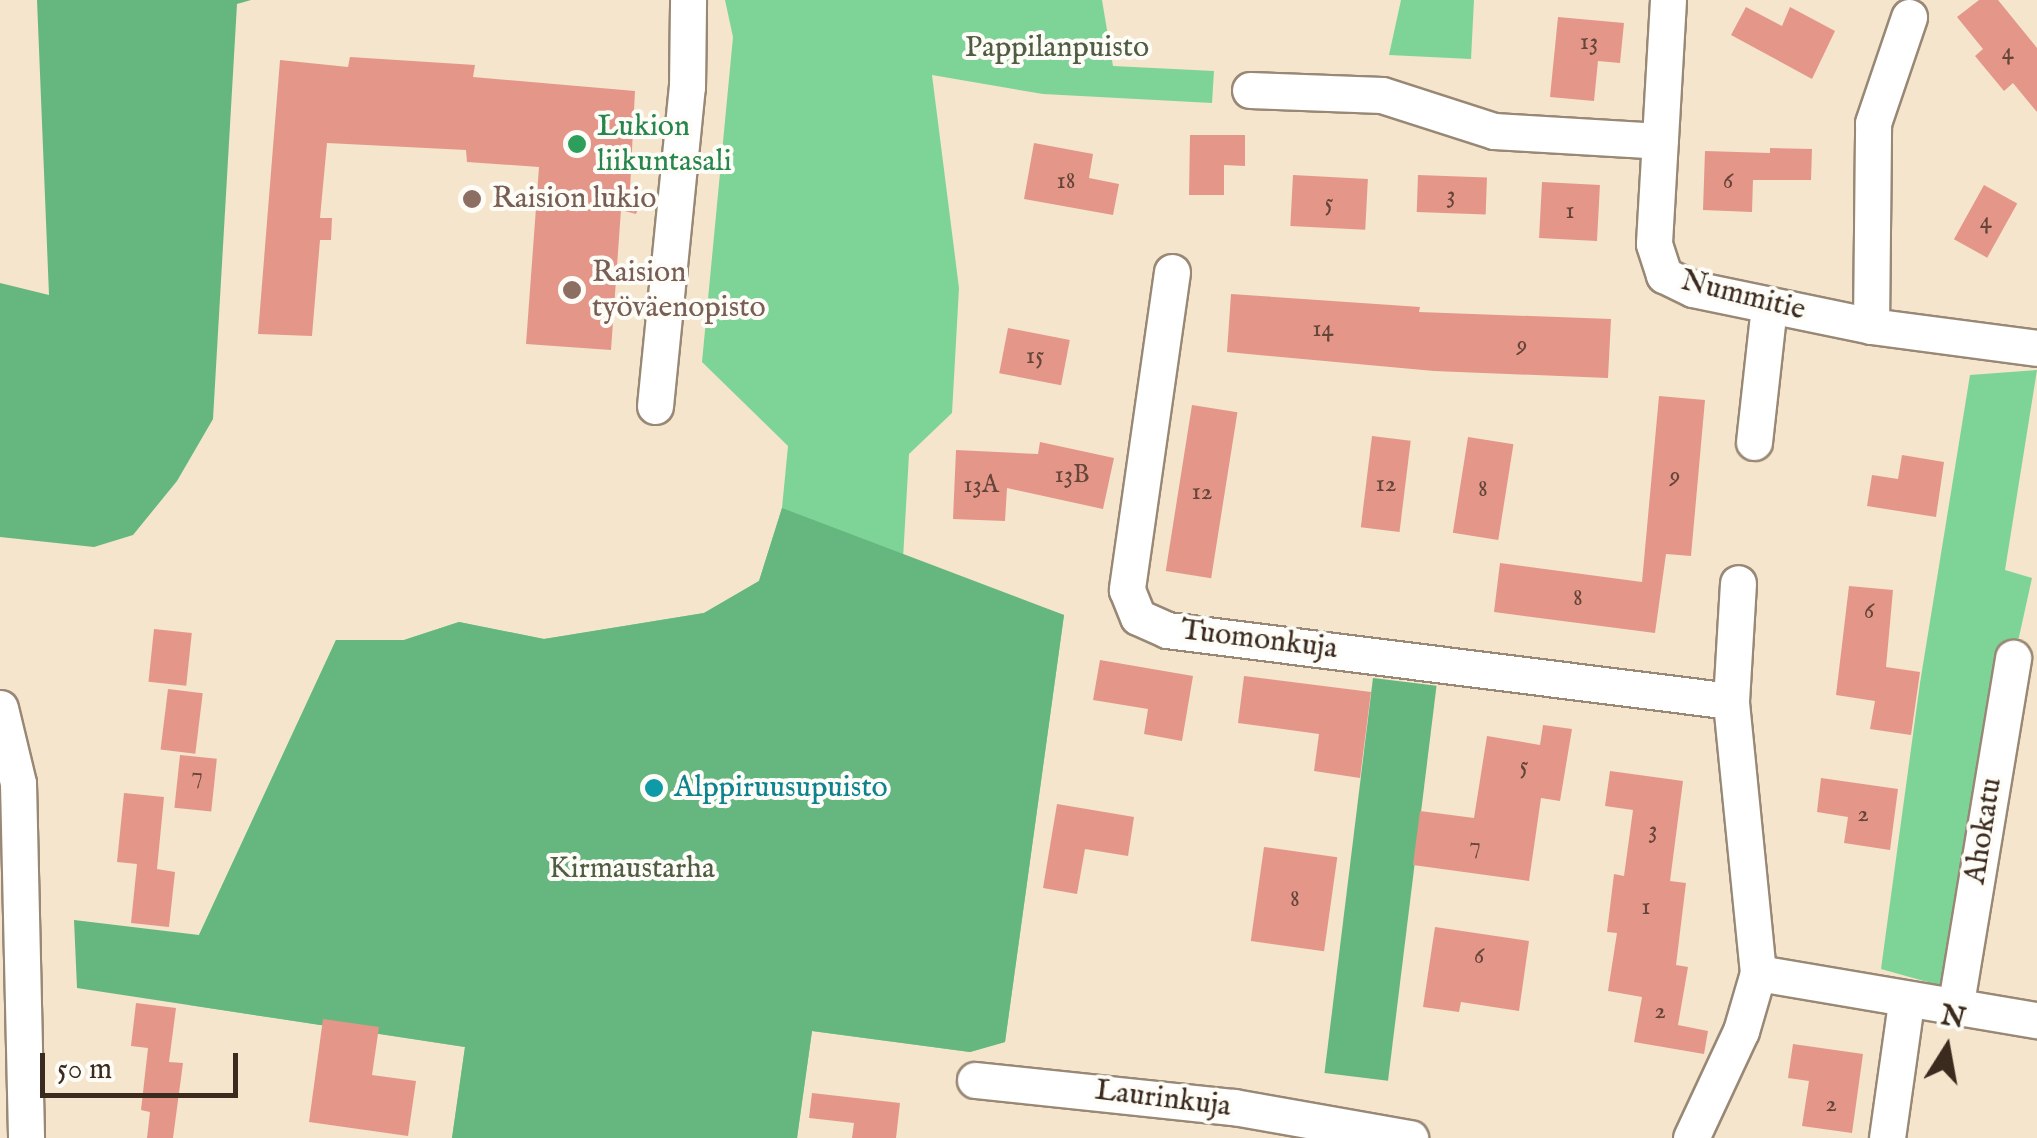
<!DOCTYPE html>
<html>
<head>
<meta charset="utf-8">
<style>
	body { margin:0 }
	#map { position:relative; width:2037px; height:1138px; overflow:hidden; background:#f4e5cc; font-family:"IM FELL English",serif }
	div>[style] { position:absolute }
	[style*='--x'] { left:calc(var(--x)*1px); top:calc(var(--y)*1px); width:calc(var(--w)*1px); rotate:calc(var(--a)*1deg) }
	.green>* { inset:0; background:#7ed497 }
	.forest>* { inset:0; background:#66b680; transform-origin:0 0 }
	.building>* { inset:0; background:#e49789; transform-origin:0 0 }
	.roads { filter:drop-shadow(2px 0 #988875) drop-shadow(-2px 0 #988875) drop-shadow(0 2px #988875) drop-shadow(0 -2px #988875) }
	.minor>* { height:35px; margin:-17.5px; padding:0 17.5px; transform-origin:17.5px; border-radius:17.5px; background:#fff }
	.dots>* { width:28px; height:28px; translate:-50% -50%; box-sizing:border-box; border:5px solid #fdfcf7; border-radius:50% }
	span { translate:-50% -50%; white-space:nowrap; text-align:center; line-height:1.15; -webkit-text-stroke:8px #fdfcf7; paint-order:stroke }
	.number-label { font-size:25px; color:#654539 }
	.number-label span { -webkit-text-stroke-width:0 }
	.park-label { font-size:30px; color:#4f5d42 }
	.leisure-label { font-size:30px; color:#27864d }
	.left { translate:0 -50%; text-align:left }
	.education-label { font-size:30px; color:#785e54 }
	.street-label { font-size:30px; color:#3b2a1e }
	.culture-label { font-size:30px; color:#0d838f }
	.north { position:absolute; left:1897px; top:998px; width:100px; height:100px; -webkit-text-stroke:8px #fdfcf7; paint-order:stroke; rotate:11deg; font-size:28px; font-weight:700; line-height:40px; text-align:center; color:#3b2a1e }
	.north::after { content:''; display:block; margin:auto; width:35px; height:45px; background:#3b2a1e; clip-path:polygon(50% 0,100% 100%,50% 72%,0 100%) }
	.scale { position:absolute; left:40px; top:1053px; width:198px; height:45px; box-sizing:border-box; border:5px solid #3b2a1e; border-top:0; padding-left:12px; font-size:30px; line-height:35px; white-space:nowrap; color:#3b2a1e; -webkit-text-stroke:8px #fdfcf7; paint-order:stroke }
</style>
</head>
<body>
<div id="map">
	<div class="green">
		<div style="clip-path:polygon(725px 0,1102px 0,1113px 66px,1214px 71px,1212px 103px,1043px 94px,932px 75px,959px 288px,952px 413px,909px 454px,903px 559px,1064px 615px,1005px 1042px,970px 1052px,812px 1031px,797px 1138px,452px 1138px,465px 1047px,189px 1005px,199px 935px,336px 640px,404px 640px,459px 622px,544px 639px,704px 613px,759px 581px,782px 508px,788px 446px,702px 362px,733px 37px)"></div>
		<div style="clip-path:polygon(1401px 0,1474px 0,1471px 59px,1389px 55px)"></div>
		<div style="clip-path:polygon(2037px 370px,2005px 570px,2032px 578px,1942px 986px,1881px 969px,1920px 683px,1970px 375px)"></div>
	</div>
	<div class="forest">
		<div style="clip-path:polygon(37px 0,251px 0,237px 4px,213px 419px,177px 481px,133px 535px,94px 547px,0 537px,0 283px,49px 295px)"></div>
		<div style="clip-path:polygon(782px 508px,1064px 615px,1005px 1042px,970px 1052px,812px 1031px,797px 1138px,452px 1138px,465px 1047px,77px 988px,74px 920px,199px 935px,336px 640px,404px 640px,459px 622px,544px 639px,704px 613px,759px 581px)"></div>
		<div style="left:1373px;top:678px;width:64px;height:398px;rotate:7deg"></div>
	</div>
	<div class="building">
		<div style="clip-path:polygon(1979px 0,1998px 0,2037px 48px,2037px 112px,2013px 83px,2004px 91px,1975px 56px,1983px 49px,1957px 17px)"></div>
		<div style="clip-path:polygon(1746px 7px,1782px 26px,1790px 7px,1835px 31px,1812px 79px,1731px 35px)"></div>
		<div style="clip-path:polygon(1558px 17px,1624px 23px,1620px 63px,1598px 61px,1594px 101px,1550px 97px)"></div>
		<div style="clip-path:polygon(350px 57px,475px 65px,473px 77px,635px 91px,630px 189px,643px 194px,636px 214px,621px 210px,611px 350px,526px 344px,539px 167px,467px 162px,466px 150px,327px 143px,320px 218px,332px 218px,331px 240px,320px 240px,312px 336px,258px 334px,280px 60px,348px 67px)"></div>
		<div style="clip-path:polygon(1190px 135px,1245px 135px,1245px 166px,1224px 165px,1224px 195px,1189px 195px)"></div>
		<div style="clip-path:polygon(1034px 143px,1093px 154px,1089px 178px,1119px 184px,1113px 215px,1024px 199px)"></div>
		<div style="clip-path:polygon(1770px 148px,1812px 149px,1811px 180px,1753px 180px,1752px 212px,1703px 210px,1705px 151px,1770px 153px)"></div>
		<div style="left:1293px;top:175px;width:75px;height:51px;rotate:3deg"></div>
		<div style="left:1418px;top:175px;width:69px;height:37px;rotate:2deg"></div>
		<div style="left:1542px;top:182px;width:58px;height:56px;rotate:3deg"></div>
		<div style="left:1984px;top:185px;width:38px;height:62px;rotate:29deg"></div>
		<div style="clip-path:polygon(1231px 294px,1420px 307px,1419px 312px,1611px 319px,1608px 378px,1434px 371px,1227px 352px)"></div>
		<div style="left:1008px;top:328px;width:63px;height:46px;rotate:11deg"></div>
		<div style="clip-path:polygon(1659px 396px,1705px 400px,1691px 556px,1666px 554px,1655px 633px,1494px 612px,1500px 563px,1642px 582px)"></div>
		<div style="left:1192px;top:405px;width:46px;height:168px;rotate:9deg"></div>
		<div style="left:1372px;top:436px;width:39px;height:92px;rotate:7deg"></div>
		<div style="left:1468px;top:437px;width:46px;height:97px;rotate:9deg"></div>
		<div style="clip-path:polygon(1040px 442px,1114px 458px,1103px 509px,1007px 488px,1005px 521px,953px 519px,956px 450px,1038px 454px)"></div>
		<div style="clip-path:polygon(1902px 455px,1944px 462px,1936px 517px,1867px 506px,1872px 475px,1898px 479px)"></div>
		<div style="clip-path:polygon(1849px 586px,1893px 590px,1886px 667px,1920px 672px,1911px 735px,1870px 729px,1875px 701px,1836px 695px)"></div>
		<div style="left:154px;top:629px;width:38px;height:53px;rotate:6deg"></div>
		<div style="clip-path:polygon(1100px 660px,1193px 676px,1182px 741px,1144px 734px,1148px 709px,1093px 700px)"></div>
		<div style="clip-path:polygon(1244px 676px,1371px 692px,1360px 778px,1314px 771px,1319px 734px,1238px 723px)"></div>
		<div style="left:168px;top:689px;width:35px;height:61px;rotate:7deg"></div>
		<div style="clip-path:polygon(1543px 725px,1572px 729px,1560px 801px,1541px 798px,1529px 881px,1413px 865px,1420px 811px,1474px 818px,1487px 736px,1540px 745px)"></div>
		<div style="left:180px;top:755px;width:37px;height:53px;rotate:6deg"></div>
		<div style="clip-path:polygon(1610px 771px,1683px 781px,1670px 881px,1686px 883px,1676px 965px,1688px 967px,1678px 1025px,1708px 1031px,1704px 1054px,1634px 1042px,1642px 997px,1608px 991px,1617px 933px,1607px 932px,1614px 874px,1624px 876px,1633px 810px,1605px 806px)"></div>
		<div style="clip-path:polygon(1821px 778px,1898px 789px,1890px 850px,1844px 843px,1848px 817px,1817px 812px)"></div>
		<div style="clip-path:polygon(124px 793px,164px 797px,157px 869px,175px 872px,169px 927px,131px 923px,137px 864px,117px 862px)"></div>
		<div style="clip-path:polygon(1057px 804px,1134px 817px,1128px 856px,1085px 849px,1077px 894px,1043px 888px)"></div>
		<div style="left:1264px;top:847px;width:74px;height:95px;rotate:8deg"></div>
		<div style="clip-path:polygon(1435px 927px,1529px 941px,1519px 1011px,1461px 1002px,1459px 1012px,1423px 1007px)"></div>
		<div style="clip-path:polygon(136px 1003px,176px 1008px,169px 1062px,183px 1063px,173px 1138px,147px 1138px,150px 1112px,141px 1110px,148px 1048px,131px 1046px)"></div>
		<div style="clip-path:polygon(323px 1019px,379px 1027px,372px 1075px,416px 1081px,408px 1136px,309px 1122px)"></div>
		<div style="clip-path:polygon(1793px 1044px,1863px 1054px,1852px 1133px,1802px 1126px,1809px 1081px,1788px 1078px)"></div>
		<div style="clip-path:polygon(812px 1093px,900px 1103px,896px 1138px,852px 1138px,854px 1123px,809px 1118px)"></div>
	</div>
	<div class="roads">
		<div class="minor">
			<div style="--x:1668;--y:0;--w:244;--a:93.3"></div>
			<div style="--x:1654;--y:244;--w:33;--a:72"></div>
			<div style="--x:1664;--y:275;--w:32;--a:26"></div>
			<div style="--x:1693;--y:289;--w:182;--a:11.7"></div>
			<div style="--x:1871;--y:326;--w:167;--a:7.5"></div>
			<div style="--x:1250;--y:90;--w:132;--a:2.2"></div>
			<div style="--x:1382;--y:95;--w:118;--a:17.8"></div>
			<div style="--x:1494;--y:131;--w:166;--a:3.4"></div>
			<div style="--x:1172;--y:272;--w:321;--a:98.1"></div>
			<div style="--x:1127;--y:590;--w:29;--a:68"></div>
			<div style="--x:1138;--y:617;--w:32;--a:24"></div>
			<div style="--x:1167;--y:630;--w:568;--a:7.18"></div>
			<div style="--x:1871;--y:326;--w:203;--a:-89.4"></div>
			<div style="--x:1873;--y:123;--w:112;--a:-71.2"></div>
			<div style="--x:655;--y:406;--w:321;--a:-84.3"></div>
			<div style="--x:687;--y:87;--w:87;--a:-89.3"></div>
			<div style="--x:1754;--y:442;--w:137;--a:-83.7"></div>
			<div style="--x:0;--y:708;--w:77;--a:76.5"></div>
			<div style="--x:18;--y:783;--w:355;--a:88.7"></div>
			<div style="--x:1758;--y:973;--w:283;--a:9.6"></div>
			<div style="--x:1956;--y:1003;--w:350;--a:-80.6"></div>
			<div style="--x:975;--y:1080;--w:260;--a:6"></div>
			<div style="--x:1234;--y:1107;--w:179;--a:10"></div>
			<div style="--x:1691;--y:1138;--w:118;--a:-65"></div>
			<div style="--x:1741;--y:1031;--w:60;--a:-73.7"></div>
			<div style="--x:1758;--y:973;--w:273;--a:-95.7"></div>
			<div style="--x:1731;--y:701;--w:118;--a:-86.6"></div>
			<div style="--x:1887;--y:1138;--w:137;--a:-82"></div>
		</div>
	</div>
	<div class="dots">
		<div style="left:577px;top:144px;background:#2e9e5b"></div>
		<div style="left:472px;top:199px;background:#8d6e63"></div>
		<div style="left:572px;top:290px;background:#8d6e63"></div>
		<div style="left:654px;top:788px;background:#0f9aa8"></div>
	</div>
	<div class="number-label">
		<span style="left:1589px;top:42px">13</span>
		<span style="left:2008px;top:52px">4</span>
		<span style="left:1066px;top:181px">18</span>
		<span style="left:1728px;top:181px">6</span>
		<span style="left:1451px;top:195px">3</span>
		<span style="left:1329px;top:203px">5</span>
		<span style="left:1570px;top:211px">1</span>
		<span style="left:1986px;top:221px">4</span>
		<span style="left:1323px;top:329px">14</span>
		<span style="left:1522px;top:345px">9</span>
		<span style="left:1035px;top:356px">15</span>
		<span style="left:1072px;top:475px">13B</span>
		<span style="left:1675px;top:476px">9</span>
		<span style="left:1386px;top:484px">12</span>
		<span style="left:981px;top:485px">13A</span>
		<span style="left:1483px;top:489px">8</span>
		<span style="left:1202px;top:492px">12</span>
		<span style="left:1578px;top:598px">8</span>
		<span style="left:1869px;top:611px">6</span>
		<span style="left:1524px;top:766px">5</span>
		<span style="left:197px;top:776px">7</span>
		<span style="left:1863px;top:814px">2</span>
		<span style="left:1653px;top:830px">3</span>
		<span style="left:1475px;top:846px">7</span>
		<span style="left:1295px;top:899px">8</span>
		<span style="left:1646px;top:907px">1</span>
		<span style="left:1479px;top:956px">6</span>
		<span style="left:1660px;top:1011px">2</span>
		<span style="left:1831px;top:1104px">2</span>
	</div>
	<div class="park-label">
		<span style="left:1057px;top:48px">Pappilanpuisto</span>
		<span style="left:632px;top:869px">Kirmaustarha</span>
	</div>
	<div class="leisure-label">
		<span class="left" style="left:597px;top:144px">Lukion<br>liikuntasali</span>
	</div>
	<div class="education-label">
		<span class="left" style="left:492px;top:199px">Raision lukio</span>
		<span class="left" style="left:592px;top:290px">Raision<br>työväenopisto</span>
	</div>
	<div class="street-label">
		<span style="left:1743px;top:296px;rotate:14deg">Nummitie</span>
		<span style="left:1259px;top:640px;rotate:7deg">Tuomonkuja</span>
		<span style="left:1984px;top:831px;rotate:-81deg">Ahokatu</span>
		<span style="left:1163px;top:1099px;rotate:7deg">Laurinkuja</span>
	</div>
	<div class="culture-label">
		<span class="left" style="left:674px;top:788px">Alppiruusupuisto</span>
	</div>
	<div class="north">N</div>
	<div class="scale">50 m</div>
</div>
</body>
</html>
